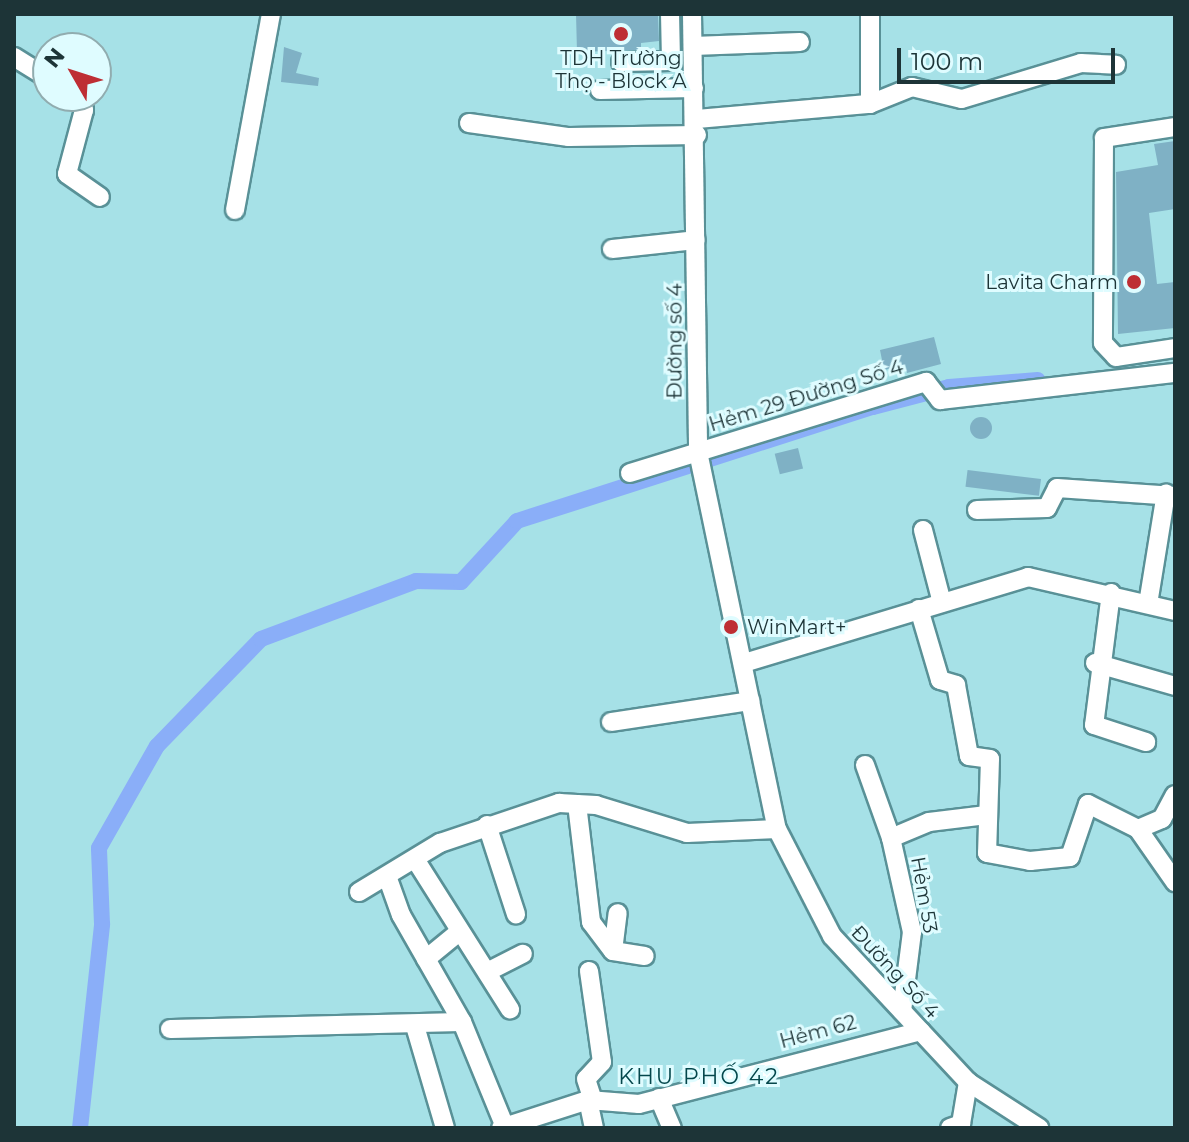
<!DOCTYPE html>
<html>
<head>
<meta charset="utf-8">
<style>
	body { margin:0 }
	#map { position:relative; width:1189px; height:1142px; overflow:hidden; background:#a6e1e7; font-family:Montserrat,sans-serif }
	div>[style] { position:absolute }
	[style*='--x'] { left:calc(var(--x)*1px); top:calc(var(--y)*1px); width:calc(var(--w)*1px); rotate:calc(var(--a)*1deg) }
	.canal>* { height:16px; margin:-8px; padding:0 8px; transform-origin:8px; border-radius:8px; background:#8aaef8 }
	.building>* { inset:0; background:#7fb1c5; transform-origin:0 0 }
	.round { border-radius:50% }
	.roads { filter:drop-shadow(2px 0 #599197) drop-shadow(-2px 0 #599197) drop-shadow(0 2px #599197) drop-shadow(0 -2px #599197) }
	.minor>* { height:18px; margin:-9px; padding:0 9px; transform-origin:9px; border-radius:9px; background:#fff }
	.dots>* { width:22px; height:22px; translate:-50% -50%; box-sizing:border-box; border:4px solid #dffcff; border-radius:50% }
	span { translate:-50% -50%; white-space:nowrap; text-align:center; line-height:1.15; -webkit-text-stroke:6px #dffcff; paint-order:stroke }
	.poi-label { font-size:20px; color:#1d3437 }
	.right { translate:-100% -50%; text-align:right }
	.left { translate:0 -50%; text-align:left }
	.street-label { font-size:20px; color:#1d3437 }
	.neighbourhood-label { font-size:22px; color:#04474c; letter-spacing:2px }
	.frame { position:absolute; inset:0; border:16px solid #1d3437; pointer-events:none }
	.north { position:absolute; left:32px; top:32px; width:80px; height:80px; box-sizing:border-box; background:#dffcff; border:2px solid #91acaf; border-radius:50%; rotate:309deg; font-size:22px; font-weight:700; line-height:32px; text-align:center; color:#1d3437 }
	.north::after { content:''; display:block; margin:auto; width:28px; height:36px; background:#be2e34; clip-path:polygon(50% 0,100% 100%,50% 72%,0 100%) }
	.scale { position:absolute; left:897px; top:48px; width:218px; height:36px; box-sizing:border-box; border:4px solid #1d3437; border-top:0; padding-left:10px; font-size:24px; line-height:28px; white-space:nowrap; color:#1d3437; -webkit-text-stroke:6px #dffcff; paint-order:stroke }
</style>
</head>
<body>
<div id="map">
	<div class="canal">
		<div style="--x:80;--y:1128;--w:205;--a:-83.8"></div>
		<div style="--x:102;--y:924;--w:76;--a:-92.3"></div>
		<div style="--x:99;--y:848;--w:117;--a:-60.4"></div>
		<div style="--x:157;--y:746;--w:149;--a:-45.8"></div>
		<div style="--x:261;--y:639;--w:165;--a:-20.5"></div>
		<div style="--x:416;--y:581;--w:45;--a:1.3"></div>
		<div style="--x:461;--y:582;--w:83;--a:-47.4"></div>
		<div style="--x:517;--y:521;--w:374;--a:-17.8"></div>
		<div style="--x:873;--y:407;--w:79;--a:-14.7"></div>
		<div style="--x:949;--y:387;--w:89;--a:-4.5"></div>
	</div>
	<div class="building">
		<div style="clip-path:polygon(576px 14px,658px 14px,659px 41px,641px 43px,641px 50px,577px 52px)"></div>
		<div style="clip-path:polygon(284px 47px,302px 53px,296px 73px,319px 78px,318px 86px,281px 82px)"></div>
		<div style="clip-path:polygon(1175px 141px,1175px 209px,1149px 213px,1157px 284px,1175px 282px,1175px 328px,1118px 334px,1116px 172px,1158px 165px,1154px 144px)"></div>
		<div style="clip-path:polygon(934px 337px,941px 364px,907px 373px,905px 365px,884px 370px,880px 350px)"></div>
		<div class="round" style="left:970px;top:417px;width:22px;height:22px"></div>
		<div style="left:798px;top:448px;width:21px;height:24px;rotate:76deg"></div>
		<div style="left:1041px;top:479px;width:17px;height:74px;rotate:97deg"></div>
	</div>
	<div class="roads">
		<div class="minor">
			<div style="--x:692;--y:14;--w:438;--a:89.2"></div>
			<div style="--x:698;--y:452;--w:385;--a:78.2"></div>
			<div style="--x:777;--y:829;--w:120;--a:62.8"></div>
			<div style="--x:832;--y:936;--w:200;--a:47"></div>
			<div style="--x:968;--y:1082;--w:85;--a:32.9"></div>
			<div style="--x:870;--y:14;--w:90;--a:90"></div>
			<div style="--x:693;--y:46;--w:107;--a:-2.1"></div>
			<div style="--x:14;--y:57;--w:40;--a:32"></div>
			<div style="--x:621;--y:62;--w:50;--a:-1.1"></div>
			<div style="--x:671;--y:61;--w:47;--a:-91.2"></div>
			<div style="--x:600;--y:90;--w:94;--a:-1.2"></div>
			<div style="--x:79;--y:96;--w:15;--a:70"></div>
			<div style="--x:84;--y:110;--w:66;--a:104.9"></div>
			<div style="--x:67;--y:174;--w:40;--a:34.9"></div>
			<div style="--x:697;--y:119;--w:174;--a:-5"></div>
			<div style="--x:870;--y:104;--w:45;--a:-22"></div>
			<div style="--x:912;--y:87;--w:51;--a:13.5"></div>
			<div style="--x:962;--y:99;--w:124;--a:-16.8"></div>
			<div style="--x:1081;--y:63;--w:35;--a:3"></div>
			<div style="--x:469;--y:123;--w:101;--a:8"></div>
			<div style="--x:569;--y:137;--w:128;--a:-0.9"></div>
			<div style="--x:1175;--y:127;--w:72;--a:171.2"></div>
			<div style="--x:1104;--y:138;--w:205;--a:90.3"></div>
			<div style="--x:1103;--y:343;--w:19;--a:47"></div>
			<div style="--x:1116;--y:357;--w:60;--a:-8.7"></div>
			<div style="--x:235;--y:210;--w:199;--a:-79.6"></div>
			<div style="--x:612;--y:249;--w:84;--a:-6.1"></div>
			<div style="--x:630;--y:473;--w:310;--a:-17.1"></div>
			<div style="--x:926;--y:382;--w:23;--a:52"></div>
			<div style="--x:940;--y:400;--w:237;--a:-6.6"></div>
			<div style="--x:977;--y:510;--w:70;--a:-1.6"></div>
			<div style="--x:1047;--y:508;--w:22;--a:-63"></div>
			<div style="--x:1057;--y:488;--w:118;--a:3.9"></div>
			<div style="--x:923;--y:530;--w:75;--a:75.4"></div>
			<div style="--x:1111;--y:593;--w:133;--a:97.3"></div>
			<div style="--x:1094;--y:725;--w:55;--a:18.1"></div>
			<div style="--x:1148;--y:604;--w:112;--a:-80.8"></div>
			<div style="--x:919;--y:609;--w:74;--a:73.5"></div>
			<div style="--x:940;--y:680;--w:17;--a:17"></div>
			<div style="--x:956;--y:685;--w:72;--a:79.6"></div>
			<div style="--x:969;--y:756;--w:21;--a:8"></div>
			<div style="--x:990;--y:759;--w:94;--a:91.8"></div>
			<div style="--x:987;--y:853;--w:44;--a:10.5"></div>
			<div style="--x:1030;--y:861;--w:40;--a:-5.7"></div>
			<div style="--x:1070;--y:857;--w:56;--a:-71.2"></div>
			<div style="--x:1088;--y:804;--w:56;--a:26.6"></div>
			<div style="--x:1138;--y:829;--w:65;--a:55.1"></div>
			<div style="--x:744;--y:663;--w:297;--a:-16.8"></div>
			<div style="--x:1028;--y:577;--w:151;--a:13"></div>
			<div style="--x:1095;--y:663;--w:83;--a:16"></div>
			<div style="--x:611;--y:722;--w:141;--a:-8.6"></div>
			<div style="--x:865;--y:765;--w:77;--a:70.4"></div>
			<div style="--x:577;--y:804;--w:119;--a:83.2"></div>
			<div style="--x:591;--y:922;--w:36;--a:53"></div>
			<div style="--x:613;--y:951;--w:32;--a:9"></div>
			<div style="--x:487;--y:825;--w:94;--a:72"></div>
			<div style="--x:1138;--y:829;--w:26;--a:-23"></div>
			<div style="--x:1162;--y:819;--w:27;--a:-62"></div>
			<div style="--x:415;--y:859;--w:178;--a:57.7"></div>
			<div style="--x:387;--y:876;--w:41;--a:70.3"></div>
			<div style="--x:401;--y:915;--w:123;--a:60.3"></div>
			<div style="--x:462;--y:1022;--w:113;--a:67.7"></div>
			<div style="--x:359;--y:892;--w:95;--a:-31.2"></div>
			<div style="--x:440;--y:843;--w:126;--a:-18.6"></div>
			<div style="--x:559;--y:803;--w:37;--a:3"></div>
			<div style="--x:596;--y:805;--w:95;--a:17.1"></div>
			<div style="--x:687;--y:833;--w:90;--a:-2.5"></div>
			<div style="--x:613;--y:951;--w:38;--a:-83"></div>
			<div style="--x:426;--y:959;--w:43;--a:-39.3"></div>
			<div style="--x:489;--y:971;--w:38;--a:-27"></div>
			<div style="--x:589;--y:971;--w:92;--a:81.9"></div>
			<div style="--x:602;--y:1062;--w:23;--a:133"></div>
			<div style="--x:586;--y:1079;--w:25;--a:72"></div>
			<div style="--x:902;--y:1011;--w:80;--a:-82.8"></div>
			<div style="--x:912;--y:932;--w:96;--a:-102.6"></div>
			<div style="--x:891;--y:838;--w:41;--a:-22.8"></div>
			<div style="--x:929;--y:822;--w:58;--a:-6.9"></div>
			<div style="--x:415;--y:1026;--w:106;--a:73.6"></div>
			<div style="--x:170;--y:1029;--w:292;--a:-1.4"></div>
			<div style="--x:659;--y:1098;--w:33;--a:67"></div>
			<div style="--x:588;--y:1100;--w:29;--a:78"></div>
			<div style="--x:501;--y:1128;--w:91;--a:-17.8"></div>
			<div style="--x:588;--y:1100;--w:51;--a:4.5"></div>
			<div style="--x:639;--y:1104;--w:291;--a:-14.5"></div>
			<div style="--x:950;--y:1128;--w:12;--a:-20"></div>
			<div style="--x:961;--y:1124;--w:43;--a:-80.5"></div>
		</div>
	</div>
	<div class="dots">
		<div style="left:621px;top:34px;background:#be2e34"></div>
		<div style="left:1134px;top:282px;background:#be2e34"></div>
		<div style="left:731px;top:627px;background:#be2e34"></div>
	</div>
	<div class="poi-label">
		<span style="left:621px;top:70px">TDH Trường<br>Thọ - Block A</span>
		<span class="right" style="left:1118px;top:282px">Lavita Charm</span>
		<span class="left" style="left:747px;top:627px">WinMart+</span>
	</div>
	<div class="street-label">
		<span style="left:675px;top:341px;rotate:-90deg">Đường số 4</span>
		<span style="left:806px;top:396px;rotate:-17deg">Hẻm 29 Đường Số 4</span>
		<span style="left:924px;top:895px;rotate:80deg">Hẻm 53</span>
		<span style="left:895px;top:972px;rotate:47deg">Đường Số 4</span>
		<span style="left:818px;top:1032px;rotate:-15deg">Hẻm 62</span>
	</div>
	<div class="neighbourhood-label">
		<span style="left:699px;top:1077px">KHU PHỐ 42</span>
	</div>
	<div class="frame"></div>
	<div class="north">N</div>
	<div class="scale">100 m</div>
</div>
</body>
</html>
